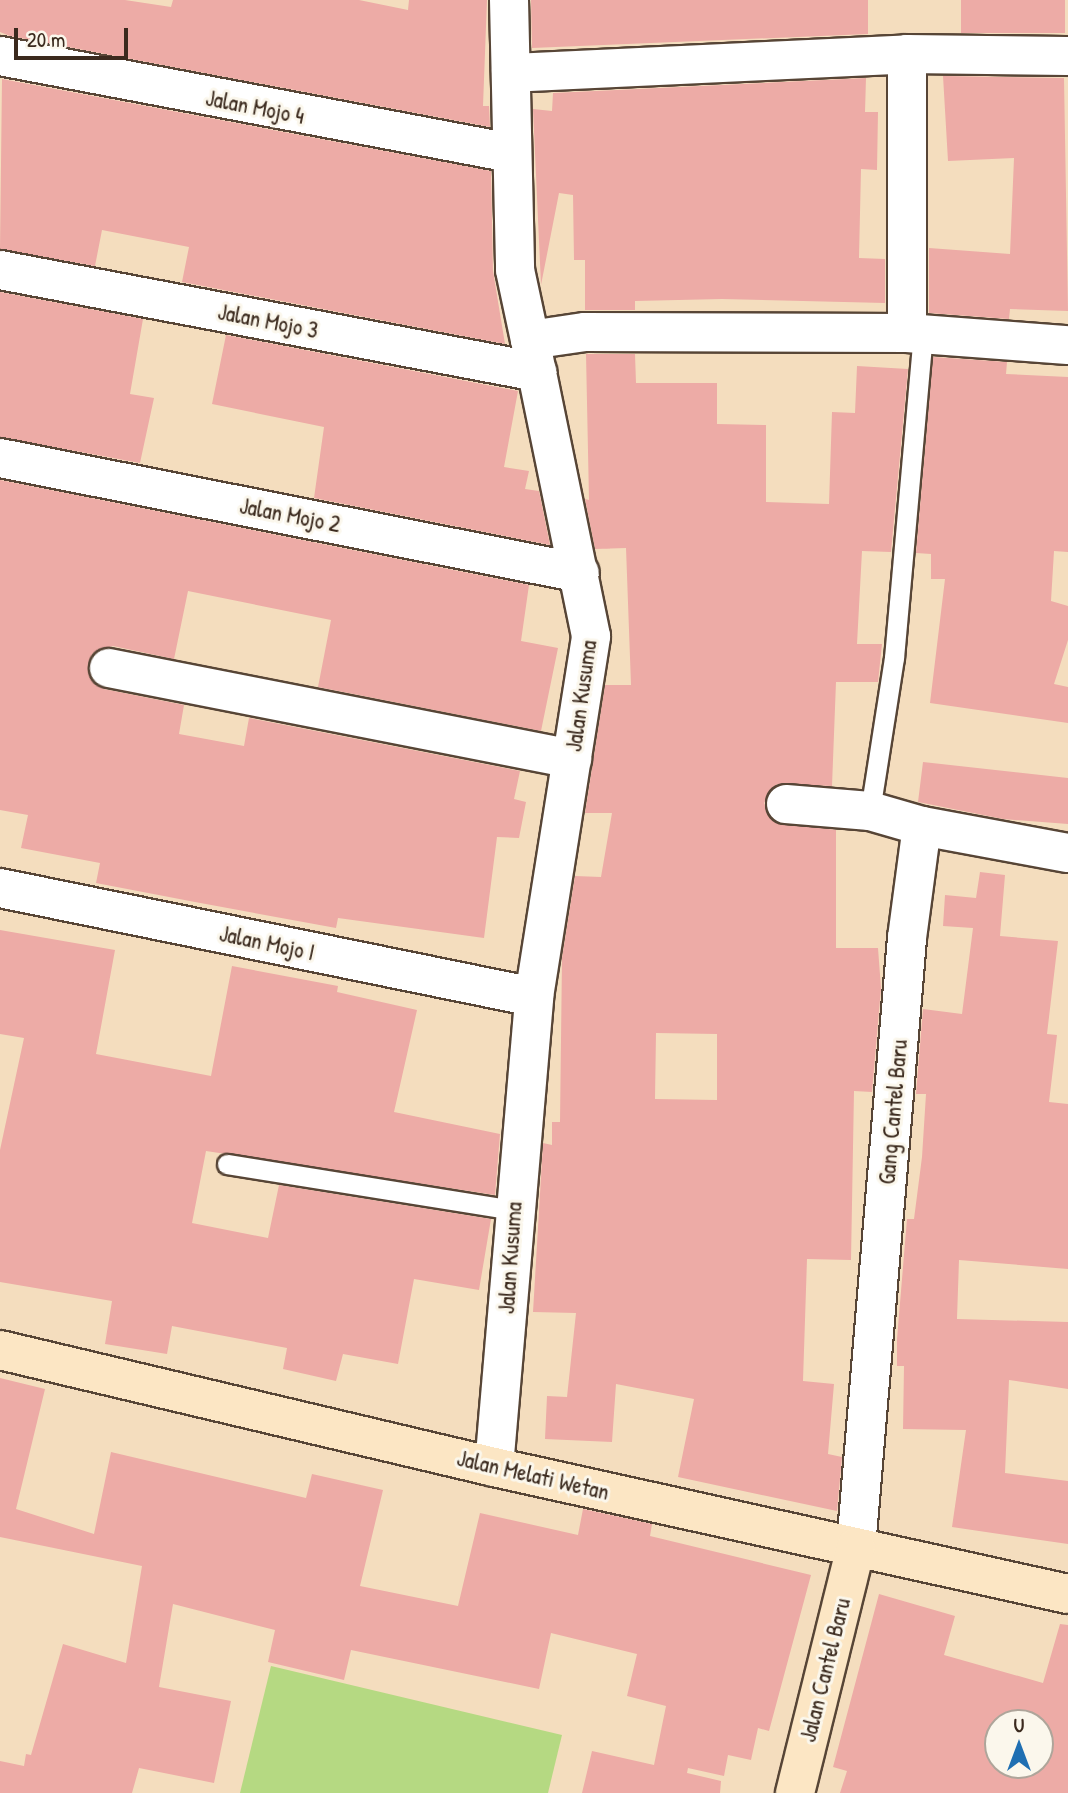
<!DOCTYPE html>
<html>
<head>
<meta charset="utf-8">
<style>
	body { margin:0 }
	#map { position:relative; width:1068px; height:1793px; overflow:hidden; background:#f4ddbe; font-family:"Patrick Hand",sans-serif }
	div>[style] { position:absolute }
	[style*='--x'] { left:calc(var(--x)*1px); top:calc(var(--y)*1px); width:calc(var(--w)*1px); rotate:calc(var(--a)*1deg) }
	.green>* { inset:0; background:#b5d982 }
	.building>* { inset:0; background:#edaba6; transform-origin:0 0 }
	.roads { filter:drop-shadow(2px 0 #574536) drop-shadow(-2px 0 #574536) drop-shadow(0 2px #574536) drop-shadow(0 -2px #574536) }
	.lane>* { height:19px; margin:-9.5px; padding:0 9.5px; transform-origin:9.5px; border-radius:9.5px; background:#fff }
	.street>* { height:38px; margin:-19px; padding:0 19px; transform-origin:19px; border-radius:19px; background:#fff }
	.secondary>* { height:38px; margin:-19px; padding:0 19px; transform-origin:19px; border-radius:19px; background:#fce6c4 }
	span { translate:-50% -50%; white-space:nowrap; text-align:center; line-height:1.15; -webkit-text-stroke:6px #fbf7ec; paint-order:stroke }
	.street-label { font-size:23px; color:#3b2a1e }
	.north { position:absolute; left:984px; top:1709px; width:70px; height:70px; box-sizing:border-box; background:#fbf7ec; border:2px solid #aea59a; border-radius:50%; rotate:0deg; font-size:19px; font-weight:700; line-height:28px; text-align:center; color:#3b2a1e }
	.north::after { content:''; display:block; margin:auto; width:24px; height:32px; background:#1f6fb2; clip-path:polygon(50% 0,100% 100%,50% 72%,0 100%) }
	.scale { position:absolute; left:14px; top:28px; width:114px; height:32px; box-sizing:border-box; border:4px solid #3b2a1e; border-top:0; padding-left:9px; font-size:21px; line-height:24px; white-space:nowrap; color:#3b2a1e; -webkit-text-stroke:5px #fbf7ec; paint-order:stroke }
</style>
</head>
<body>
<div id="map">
	<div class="green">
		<div style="clip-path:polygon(271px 1666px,562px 1735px,548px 1793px,240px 1793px)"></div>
	</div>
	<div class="building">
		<div style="clip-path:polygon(0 0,125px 0,171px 7px,173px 0,359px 0,408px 10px,409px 0,487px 0,483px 106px,489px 106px,490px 127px,10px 36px,0 32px)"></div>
		<div style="clip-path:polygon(531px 0,868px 0,868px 34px,532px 48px)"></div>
		<div style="left:961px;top:0;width:104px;height:33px"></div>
		<div style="clip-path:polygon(943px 76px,1064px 78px,1068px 311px,1010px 309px,1009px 319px,929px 313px,929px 248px,1010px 254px,1014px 158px,948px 161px)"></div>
		<div style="clip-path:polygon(866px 78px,865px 112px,878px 112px,877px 170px,861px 169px,859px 258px,885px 259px,885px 303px,722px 299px,635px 301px,635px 310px,585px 310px,585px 260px,574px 260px,573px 195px,559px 193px,541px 285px,533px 109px,552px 111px,553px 93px)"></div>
		<div style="clip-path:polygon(2px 79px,491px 171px,493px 271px,505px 344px,182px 282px,189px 247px,102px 230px,95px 266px,0 249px)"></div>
		<div style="clip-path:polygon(0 292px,143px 319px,130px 394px,154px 398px,140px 463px,0 437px)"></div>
		<div style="clip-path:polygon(226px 335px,518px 391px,504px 467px,529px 471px,525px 489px,539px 491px,550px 545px,314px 498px,324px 427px,212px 404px)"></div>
		<div style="clip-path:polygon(evenodd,586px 354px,635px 354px,636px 383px,717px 383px,717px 424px,766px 425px,766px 502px,829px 504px,832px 412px,855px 413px,857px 366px,908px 369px,891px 552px,862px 551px,857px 644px,882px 644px,878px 682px,836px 682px,832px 786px,777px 784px,764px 803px,774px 822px,836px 830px,836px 948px,878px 948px,881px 988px,872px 1092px,854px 1091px,851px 1260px,807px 1259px,803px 1381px,834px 1384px,828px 1454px,842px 1457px,837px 1511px,678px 1477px,694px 1399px,616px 1384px,612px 1442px,545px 1439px,547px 1396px,567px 1397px,576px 1313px,533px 1312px,543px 1143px,552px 1145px,552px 1122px,560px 1122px,562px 958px,575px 876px,601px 877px,612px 813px,585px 813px,605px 685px,631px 685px,626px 548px,595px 549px,585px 499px,589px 500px,586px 354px,656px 1033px,717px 1034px,717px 1100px,655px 1099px,656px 1033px)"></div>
		<div style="clip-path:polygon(933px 357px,1007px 362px,1006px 374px,1068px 377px,1068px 552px,1054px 551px,1051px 601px,1068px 606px,1068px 640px,1054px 684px,1068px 687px,1068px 723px,930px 703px,945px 579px,931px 579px,931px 554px,916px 553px)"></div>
		<div style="clip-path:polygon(0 480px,529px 585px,521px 641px,558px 648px,541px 731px,318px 687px,331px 620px,188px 591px,174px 659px,113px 646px,93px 653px,88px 664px,89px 676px,104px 689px,184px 705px,179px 734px,244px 746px,249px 718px,520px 771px,514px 799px,526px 802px,519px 838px,497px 837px,484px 938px,338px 918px,336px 928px,195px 902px,96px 883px,100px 863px,21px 848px,28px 815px,0 810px)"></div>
		<div style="clip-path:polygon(923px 762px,1068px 778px,1068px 824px,1003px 819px,918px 802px)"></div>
		<div style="clip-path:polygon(980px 872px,1005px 875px,1000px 936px,1058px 941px,1047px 1034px,1057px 1035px,1049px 1102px,1068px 1104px,1068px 1269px,959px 1260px,957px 1319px,1068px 1322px,1068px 1389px,1009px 1380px,1005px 1473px,1068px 1481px,1068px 1544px,952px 1527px,966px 1430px,903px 1429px,904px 1366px,897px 1366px,897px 1339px,907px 1219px,914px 1219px,922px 1157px,926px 1094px,916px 1094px,923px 1009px,962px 1014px,973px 928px,943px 926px,945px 895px,976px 898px)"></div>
		<div style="clip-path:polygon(0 930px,115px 950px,96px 1054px,211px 1076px,232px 966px,338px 986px,337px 992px,417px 1010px,394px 1112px,500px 1134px,495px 1195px,206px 1151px,192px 1223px,268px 1238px,279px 1185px,491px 1219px,479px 1290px,414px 1279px,398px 1364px,343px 1354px,336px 1381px,283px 1369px,287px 1348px,172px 1326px,167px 1354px,105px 1344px,112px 1301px,0 1282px,0 1150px,24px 1038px,0 1034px)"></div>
		<div style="clip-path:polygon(0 1378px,45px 1389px,16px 1509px,94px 1534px,111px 1452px,306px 1498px,312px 1474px,383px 1490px,360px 1586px,458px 1606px,480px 1513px,578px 1535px,583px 1509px,652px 1524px,650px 1536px,811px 1575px,769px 1731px,758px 1728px,751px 1760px,728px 1755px,724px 1776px,688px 1768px,687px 1773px,721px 1781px,720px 1793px,582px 1793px,592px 1751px,654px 1765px,666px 1706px,627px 1696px,637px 1654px,551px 1633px,539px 1689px,351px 1650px,344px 1680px,268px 1662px,275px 1630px,173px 1604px,159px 1687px,231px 1701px,214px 1783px,139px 1768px,132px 1793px,0 1793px,0 1761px,24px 1766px,26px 1754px,31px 1755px,63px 1644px,126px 1663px,142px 1566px,0 1537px)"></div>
		<div style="clip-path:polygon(evenodd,879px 1594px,955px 1616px,944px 1655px,1043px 1683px,1060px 1624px,1068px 1625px,1068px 1793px,840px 1793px,847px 1771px,833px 1767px,879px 1594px,998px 1723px,1040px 1723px,1040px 1765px,998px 1765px,998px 1723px)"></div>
	</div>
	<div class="roads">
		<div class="lane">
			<div style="--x:870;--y:811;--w:155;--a:-81.1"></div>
			<div style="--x:894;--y:658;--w:325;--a:-84.9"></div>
			<div style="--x:227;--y:1164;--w:291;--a:9.1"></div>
		</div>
		<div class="street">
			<div style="--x:509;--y:0;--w:270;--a:88.7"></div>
			<div style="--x:515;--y:270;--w:72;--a:77.9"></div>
			<div style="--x:0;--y:56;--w:520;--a:10.75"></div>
			<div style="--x:511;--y:73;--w:396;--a:-2.7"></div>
			<div style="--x:0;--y:270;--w:547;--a:10.75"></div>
			<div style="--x:907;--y:333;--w:279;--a:-90"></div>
			<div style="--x:907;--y:54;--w:161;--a:0.7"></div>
			<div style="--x:0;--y:458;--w:591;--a:11.21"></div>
			<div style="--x:109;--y:668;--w:472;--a:11.1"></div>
			<div style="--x:786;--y:804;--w:84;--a:4.8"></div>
			<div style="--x:870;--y:811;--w:54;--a:16.1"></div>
			<div style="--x:0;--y:888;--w:545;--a:11.54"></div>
			<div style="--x:494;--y:1467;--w:472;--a:-85.1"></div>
			<div style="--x:534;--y:997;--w:365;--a:-81"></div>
			<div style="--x:591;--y:636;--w:302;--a:-101.6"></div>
			<div style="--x:530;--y:340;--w:56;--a:-8.3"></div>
			<div style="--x:585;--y:332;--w:322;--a:0.2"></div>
			<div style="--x:907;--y:333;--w:161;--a:4.3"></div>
			<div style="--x:856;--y:1547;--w:611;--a:-85.21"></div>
			<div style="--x:907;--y:938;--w:113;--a:-82.4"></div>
			<div style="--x:922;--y:826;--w:148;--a:10.5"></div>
		</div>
		<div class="secondary">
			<div style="--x:0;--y:1350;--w:508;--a:13.32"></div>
			<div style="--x:494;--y:1467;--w:588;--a:12.48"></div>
			<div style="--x:795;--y:1793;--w:253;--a:-76.1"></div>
		</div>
	</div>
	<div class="street-label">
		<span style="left:255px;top:107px;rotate:11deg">Jalan Mojo 4</span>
		<span style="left:268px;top:321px;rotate:11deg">Jalan Mojo 3</span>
		<span style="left:290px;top:515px;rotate:11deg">Jalan Mojo 2</span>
		<span style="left:581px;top:696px;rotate:-82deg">Jalan Kusuma</span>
		<span style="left:267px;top:943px;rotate:12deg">Jalan Mojo I</span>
		<span style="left:893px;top:1112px;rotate:-85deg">Gang Cantel Baru</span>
		<span style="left:510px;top:1258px;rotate:-86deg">Jalan Kusuma</span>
		<span style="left:533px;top:1475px;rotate:13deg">Jalan Melati Wetan</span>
		<span style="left:825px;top:1670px;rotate:-76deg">Jalan Cantel Baru</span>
	</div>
	<div class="north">U</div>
	<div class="scale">20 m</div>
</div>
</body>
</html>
